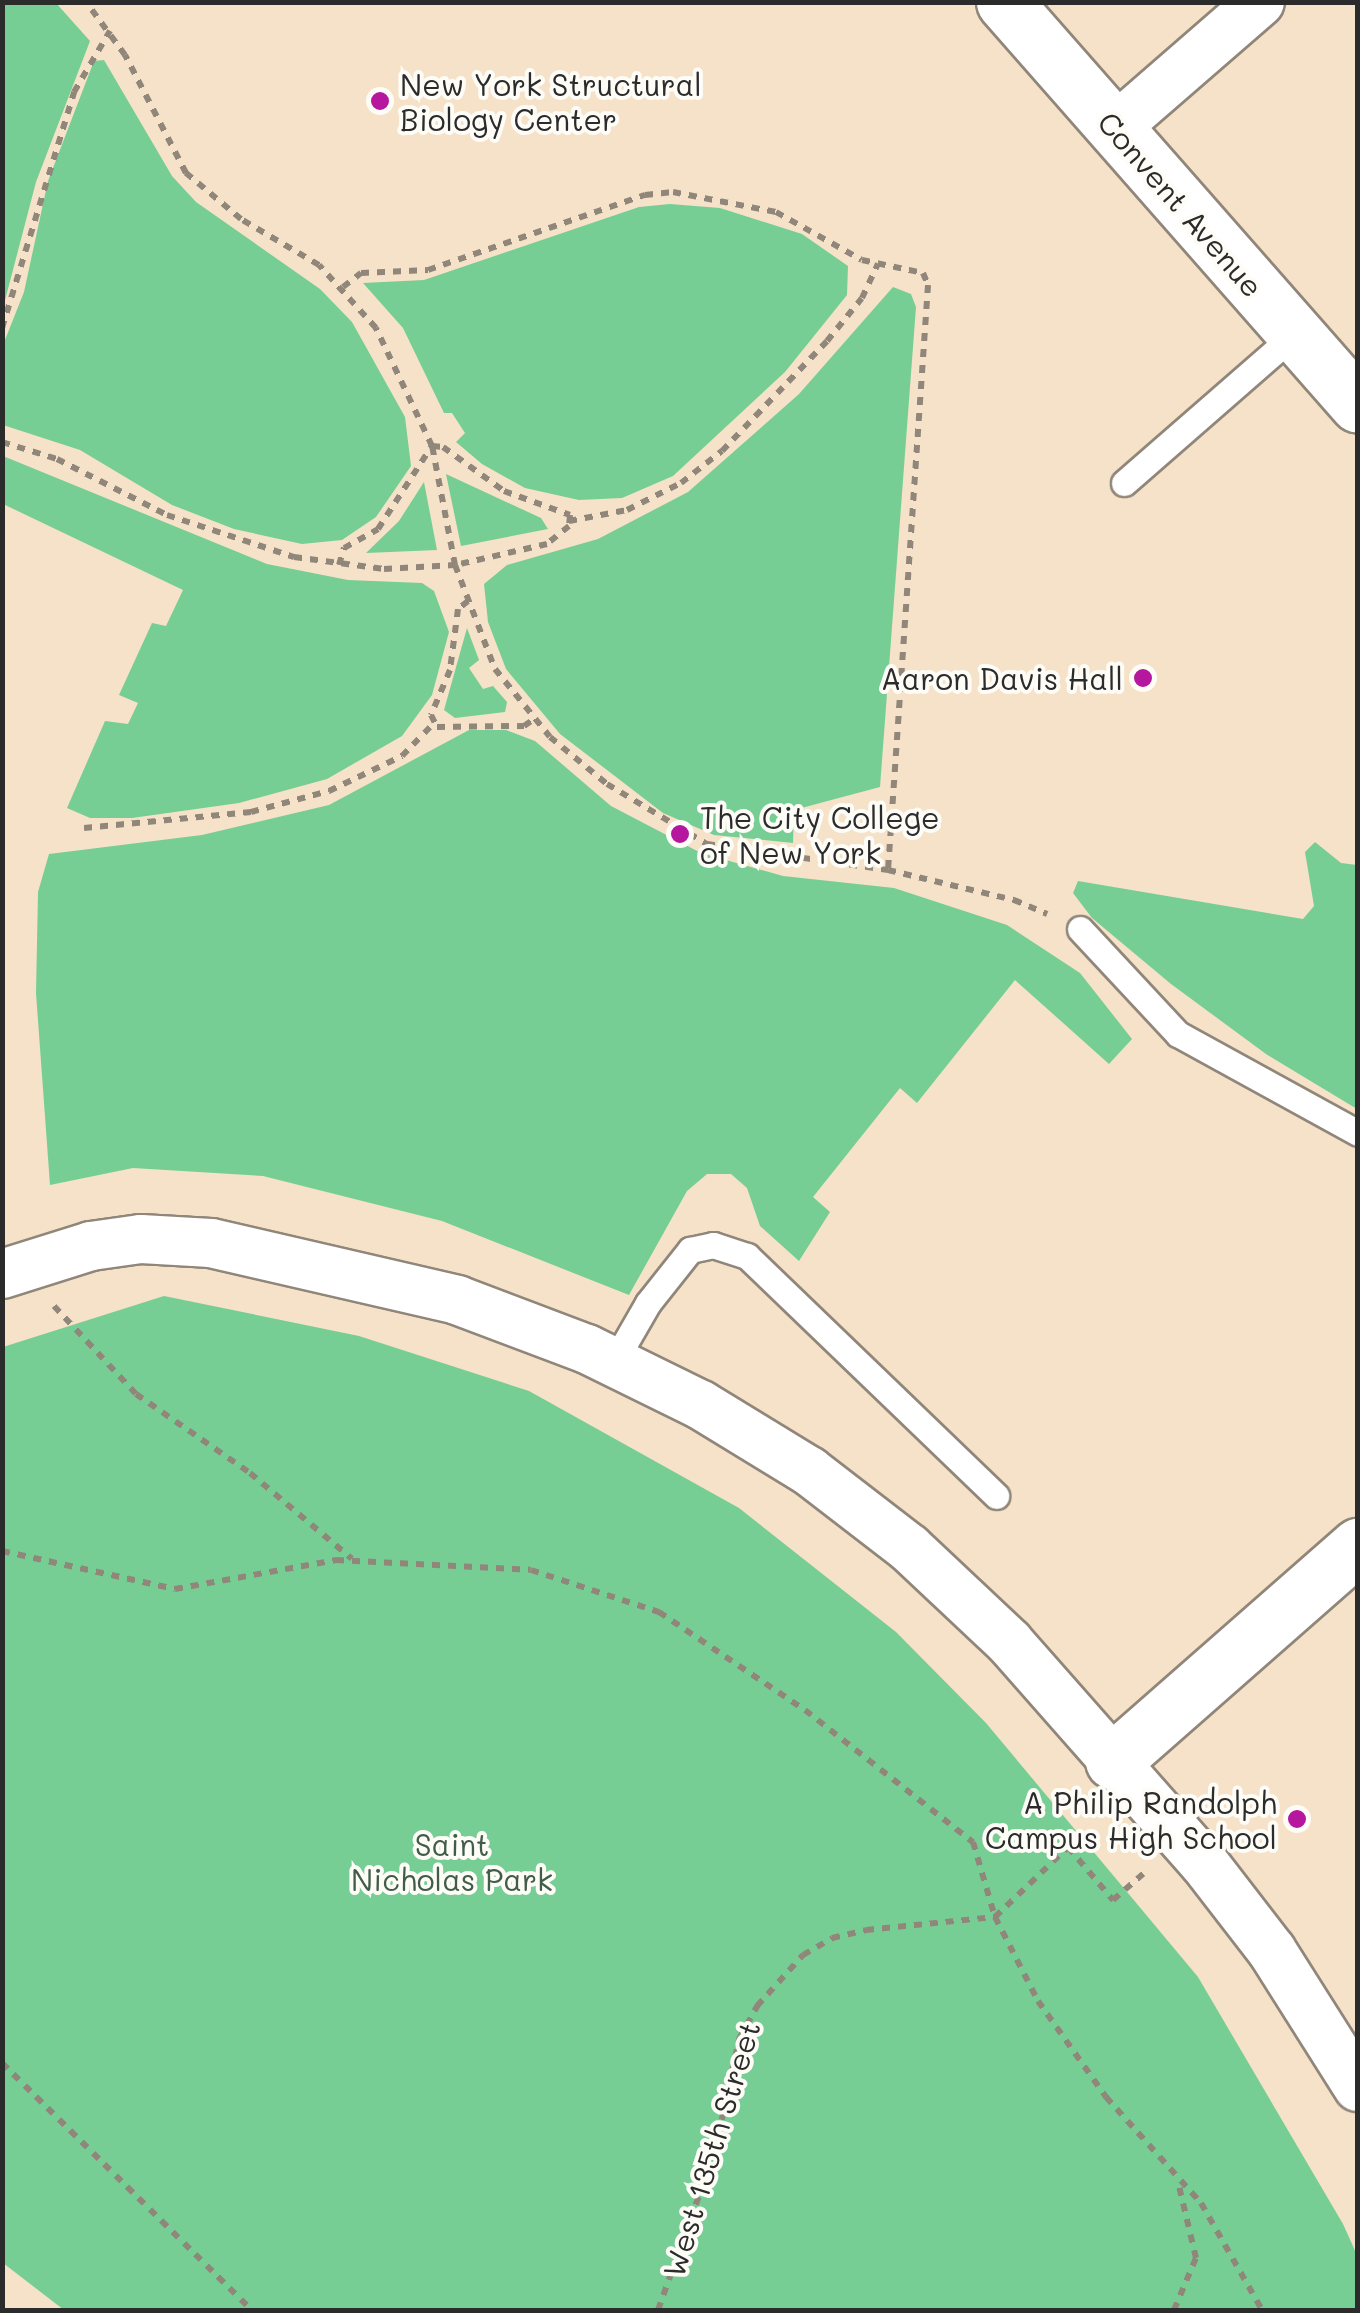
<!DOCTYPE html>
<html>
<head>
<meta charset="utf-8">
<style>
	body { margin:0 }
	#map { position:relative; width:1360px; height:2313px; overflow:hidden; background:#f5e2c8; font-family:Mali,sans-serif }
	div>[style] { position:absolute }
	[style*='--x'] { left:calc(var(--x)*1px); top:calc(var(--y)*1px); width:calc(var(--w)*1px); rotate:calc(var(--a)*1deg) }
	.green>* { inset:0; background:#76ce94 }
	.path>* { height:6px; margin-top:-3px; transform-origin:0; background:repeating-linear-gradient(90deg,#90867a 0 8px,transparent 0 16px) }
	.roads { filter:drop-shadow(2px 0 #90867a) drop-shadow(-2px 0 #90867a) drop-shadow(0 2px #90867a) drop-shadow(0 -2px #90867a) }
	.lane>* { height:25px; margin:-12.5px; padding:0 12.5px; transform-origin:12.5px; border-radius:12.5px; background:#fff }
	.street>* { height:48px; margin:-24px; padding:0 24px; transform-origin:24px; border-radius:24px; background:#fff }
	.secondary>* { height:55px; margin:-27.5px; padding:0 27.5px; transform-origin:27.5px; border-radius:27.5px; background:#fff }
	.dots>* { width:28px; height:28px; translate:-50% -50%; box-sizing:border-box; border:5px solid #fdfcf7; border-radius:50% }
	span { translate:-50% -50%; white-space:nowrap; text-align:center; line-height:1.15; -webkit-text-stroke:8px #fdfcf7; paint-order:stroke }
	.poi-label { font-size:30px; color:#2b2b2b }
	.left { translate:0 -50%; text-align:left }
	.right { translate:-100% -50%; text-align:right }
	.street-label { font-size:30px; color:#2b2b2b }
	.park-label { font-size:30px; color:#425c4a }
	.frame { position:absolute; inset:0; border:5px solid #2b2b2b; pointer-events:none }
</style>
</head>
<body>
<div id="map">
	<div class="green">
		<div style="clip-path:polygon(3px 2px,56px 3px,90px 41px,36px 182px,3px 308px)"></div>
		<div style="clip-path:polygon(104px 60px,172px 176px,196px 202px,320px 289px,352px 322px,405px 417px,411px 466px,376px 517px,342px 540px,302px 544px,234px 529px,172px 505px,80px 450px,3px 425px,3px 345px,24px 292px,48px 181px,94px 61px)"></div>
		<div style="clip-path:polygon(670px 204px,720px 208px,802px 234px,848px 266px,847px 295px,785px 372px,673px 476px,622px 498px,579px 500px,525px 488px,482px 464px,456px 442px,465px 433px,452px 413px,444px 413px,403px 328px,363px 283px,424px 280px,639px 207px)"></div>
		<div style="clip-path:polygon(893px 287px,911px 294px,916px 307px,880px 787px,794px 810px,793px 843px,714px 835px,663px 813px,560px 734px,506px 669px,488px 622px,484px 584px,507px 565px,598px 539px,688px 492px,799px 394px)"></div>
		<div style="clip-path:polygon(3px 456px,267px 564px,348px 580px,422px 583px,434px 591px,449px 632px,432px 695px,402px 736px,327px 779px,239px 803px,132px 818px,90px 818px,67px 808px,105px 721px,128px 724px,138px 703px,119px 695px,152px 623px,166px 626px,183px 590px,3px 504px)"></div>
		<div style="clip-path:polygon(446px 474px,541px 518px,548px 529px,461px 546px)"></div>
		<div style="clip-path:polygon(424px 482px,437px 550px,366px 553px,399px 521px)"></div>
		<div style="clip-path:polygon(467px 628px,479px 660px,469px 668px,483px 689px,493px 686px,507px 702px,505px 712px,455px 718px,444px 710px)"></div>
		<div style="clip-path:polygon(469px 730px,506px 730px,535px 741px,611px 806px,701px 853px,783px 876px,894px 888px,1007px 925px,1080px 973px,1132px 1039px,1109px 1064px,1015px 980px,917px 1103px,900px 1088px,813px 1197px,830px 1212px,799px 1261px,760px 1226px,747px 1188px,731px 1174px,707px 1174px,687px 1191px,629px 1295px,442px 1221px,263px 1176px,133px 1168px,50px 1185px,36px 993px,38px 892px,49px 854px,202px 835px,329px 805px)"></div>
		<div style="clip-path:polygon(1315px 842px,1341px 863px,1357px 865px,1357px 1109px,1266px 1054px,1171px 984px,1092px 918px,1073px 893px,1078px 881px,1303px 919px,1314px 906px,1305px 852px)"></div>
		<div style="clip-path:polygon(164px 1296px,359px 1336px,529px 1391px,739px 1508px,896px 1632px,986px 1723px,1198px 1977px,1343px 2224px,1357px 2255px,1357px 2310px,64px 2310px,3px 2263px,3px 1347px)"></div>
	</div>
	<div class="path">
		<div style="--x:343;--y:287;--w:23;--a:-38"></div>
		<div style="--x:361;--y:273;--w:67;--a:-2.6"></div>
		<div style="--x:428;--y:270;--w:230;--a:-19.1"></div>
		<div style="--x:645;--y:195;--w:28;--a:-6"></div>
		<div style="--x:673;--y:192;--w:105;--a:11"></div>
		<div style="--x:776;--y:212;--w:98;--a:29.2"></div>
		<div style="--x:862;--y:260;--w:62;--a:12"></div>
		<div style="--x:923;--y:273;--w:13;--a:67"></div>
		<div style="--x:928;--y:285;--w:586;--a:93.91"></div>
		<div style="--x:2;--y:328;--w:247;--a:-73"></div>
		<div style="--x:74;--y:92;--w:71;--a:-59.5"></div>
		<div style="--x:2;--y:442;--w:58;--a:17.2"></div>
		<div style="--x:57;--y:459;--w:123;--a:27"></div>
		<div style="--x:167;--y:515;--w:134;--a:18.3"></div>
		<div style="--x:294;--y:557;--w:91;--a:7.6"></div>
		<div style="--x:384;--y:569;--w:71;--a:-3.2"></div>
		<div style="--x:455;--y:565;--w:121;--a:-100.9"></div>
		<div style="--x:432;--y:446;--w:131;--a:-115.4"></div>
		<div style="--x:376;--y:328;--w:85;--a:-132.1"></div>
		<div style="--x:319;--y:265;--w:91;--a:-149.5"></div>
		<div style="--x:241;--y:219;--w:72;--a:-140.1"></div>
		<div style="--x:186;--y:173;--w:133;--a:-117.3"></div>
		<div style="--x:125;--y:55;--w:66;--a:-126.3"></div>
		<div style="--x:432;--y:446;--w:11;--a:5"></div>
		<div style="--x:443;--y:447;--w:75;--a:35.8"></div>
		<div style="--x:504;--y:491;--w:70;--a:20"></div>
		<div style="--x:570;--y:515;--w:11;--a:95"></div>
		<div style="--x:569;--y:526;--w:28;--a:141"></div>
		<div style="--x:547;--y:544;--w:94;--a:167.1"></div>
		<div style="--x:455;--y:565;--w:111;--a:69"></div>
		<div style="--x:495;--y:669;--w:87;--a:51"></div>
		<div style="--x:550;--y:737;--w:74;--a:39.5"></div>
		<div style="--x:607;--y:784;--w:117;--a:31"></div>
		<div style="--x:707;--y:844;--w:183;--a:8.2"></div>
		<div style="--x:888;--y:870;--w:130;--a:13.4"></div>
		<div style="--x:1014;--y:900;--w:36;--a:23"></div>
		<div style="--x:569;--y:521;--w:59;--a:-10.7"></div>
		<div style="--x:627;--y:510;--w:60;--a:-26.6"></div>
		<div style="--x:681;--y:483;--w:52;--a:-38"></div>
		<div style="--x:722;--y:451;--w:152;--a:-46.3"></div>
		<div style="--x:827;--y:341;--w:55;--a:-50.9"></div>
		<div style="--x:862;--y:298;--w:38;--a:-65"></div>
		<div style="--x:339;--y:565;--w:18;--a:-74"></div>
		<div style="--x:344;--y:548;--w:39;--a:-29"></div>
		<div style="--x:378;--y:529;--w:99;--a:-57"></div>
		<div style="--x:468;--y:601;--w:13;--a:141"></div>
		<div style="--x:458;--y:609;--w:62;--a:97.5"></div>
		<div style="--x:450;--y:670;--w:49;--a:112.9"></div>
		<div style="--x:431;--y:715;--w:13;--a:63"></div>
		<div style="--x:437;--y:727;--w:87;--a:-0.7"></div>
		<div style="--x:524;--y:726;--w:12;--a:-35"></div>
		<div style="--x:84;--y:828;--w:168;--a:-5.5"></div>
		<div style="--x:251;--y:812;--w:81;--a:-15.1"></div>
		<div style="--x:329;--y:791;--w:81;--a:-25.6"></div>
		<div style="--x:402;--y:756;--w:47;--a:-45.9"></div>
		<div style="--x:54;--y:1306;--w:120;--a:47"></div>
		<div style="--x:136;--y:1394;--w:139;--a:34.7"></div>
		<div style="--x:250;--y:1473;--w:133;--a:40.1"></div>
		<div style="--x:2;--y:1551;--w:177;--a:12.4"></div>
		<div style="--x:175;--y:1589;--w:164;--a:-10.2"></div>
		<div style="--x:336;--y:1560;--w:195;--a:2.9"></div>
		<div style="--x:531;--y:1570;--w:135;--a:18.2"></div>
		<div style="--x:659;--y:1612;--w:176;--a:33.9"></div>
		<div style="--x:805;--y:1710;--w:214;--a:38.2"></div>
		<div style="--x:973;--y:1842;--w:78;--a:73.7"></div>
		<div style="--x:995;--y:1917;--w:94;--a:62.9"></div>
		<div style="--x:1038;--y:2001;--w:118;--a:54.7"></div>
		<div style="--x:1106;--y:2097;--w:142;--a:48.1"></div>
		<div style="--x:1201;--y:2203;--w:123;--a:60.3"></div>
		<div style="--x:2;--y:2063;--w:351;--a:44.7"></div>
		<div style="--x:658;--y:2310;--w:169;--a:-70.3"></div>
		<div style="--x:715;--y:2151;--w:115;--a:-77.9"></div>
		<div style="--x:739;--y:2039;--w:38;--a:-61"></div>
		<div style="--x:757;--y:2006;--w:69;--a:-48"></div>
		<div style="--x:803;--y:1955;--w:34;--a:-30"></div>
		<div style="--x:832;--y:1938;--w:35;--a:-13"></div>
		<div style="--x:866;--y:1930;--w:130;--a:-5.8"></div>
		<div style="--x:995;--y:1917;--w:101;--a:-43.8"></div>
		<div style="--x:1068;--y:1847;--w:70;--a:49.7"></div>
		<div style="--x:1113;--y:1900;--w:40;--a:-41"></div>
		<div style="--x:1174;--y:2310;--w:56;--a:-67.1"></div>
		<div style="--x:1196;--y:2258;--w:78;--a:-103.3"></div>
	</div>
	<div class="roads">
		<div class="lane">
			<div style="--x:1124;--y:483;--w:227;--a:-41.1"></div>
			<div style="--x:1080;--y:929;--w:144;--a:47"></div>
			<div style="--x:1178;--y:1034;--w:205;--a:28.8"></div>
			<div style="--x:614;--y:1362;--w:68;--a:-60"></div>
			<div style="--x:648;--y:1303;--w:68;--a:-51.6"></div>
			<div style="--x:690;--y:1250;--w:24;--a:-12"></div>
			<div style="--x:713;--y:1245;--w:36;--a:18"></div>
			<div style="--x:747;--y:1256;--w:346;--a:43.9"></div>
		</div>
		<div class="street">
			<div style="--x:1115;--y:128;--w:192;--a:-41"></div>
			<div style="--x:2;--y:1274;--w:93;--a:-17.5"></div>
			<div style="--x:91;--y:1246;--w:50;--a:-8"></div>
			<div style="--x:141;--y:1239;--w:70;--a:3.3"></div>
			<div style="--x:211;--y:1243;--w:253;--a:13"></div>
			<div style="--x:457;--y:1300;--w:139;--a:20.7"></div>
			<div style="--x:587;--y:1349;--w:127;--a:26.2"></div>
			<div style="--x:701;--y:1405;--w:127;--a:31.4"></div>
			<div style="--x:809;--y:1471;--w:126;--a:37.6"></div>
			<div style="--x:909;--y:1548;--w:137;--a:43.2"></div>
			<div style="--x:1009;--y:1642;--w:295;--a:48.6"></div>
			<div style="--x:1204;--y:1863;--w:111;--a:52.3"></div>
			<div style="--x:1272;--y:1951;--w:161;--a:57.7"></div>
		</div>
		<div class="secondary">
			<div style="--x:1004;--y:2;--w:536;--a:48.7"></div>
			<div style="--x:1113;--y:1761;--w:326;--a:-41.3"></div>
		</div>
	</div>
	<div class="dots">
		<div style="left:380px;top:101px;background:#b5179e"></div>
		<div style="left:1143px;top:678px;background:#b5179e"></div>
		<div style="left:680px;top:834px;background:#b5179e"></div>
		<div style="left:1297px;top:1819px;background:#b5179e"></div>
	</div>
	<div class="poi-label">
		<span class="left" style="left:400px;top:101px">New York Structural<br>Biology Center</span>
		<span class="right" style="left:1123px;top:678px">Aaron Davis Hall</span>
		<span class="left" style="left:700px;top:834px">The City College<br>of New York</span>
		<span class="right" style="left:1277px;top:1819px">A Philip Randolph<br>Campus High School</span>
	</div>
	<div class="street-label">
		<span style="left:1181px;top:204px;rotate:49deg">Convent Avenue</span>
		<span style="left:711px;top:2149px;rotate:-73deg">West 135th Street</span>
	</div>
	<div class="park-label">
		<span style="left:452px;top:1861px">Saint<br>Nicholas Park</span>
	</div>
	<div class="frame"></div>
</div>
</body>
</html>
